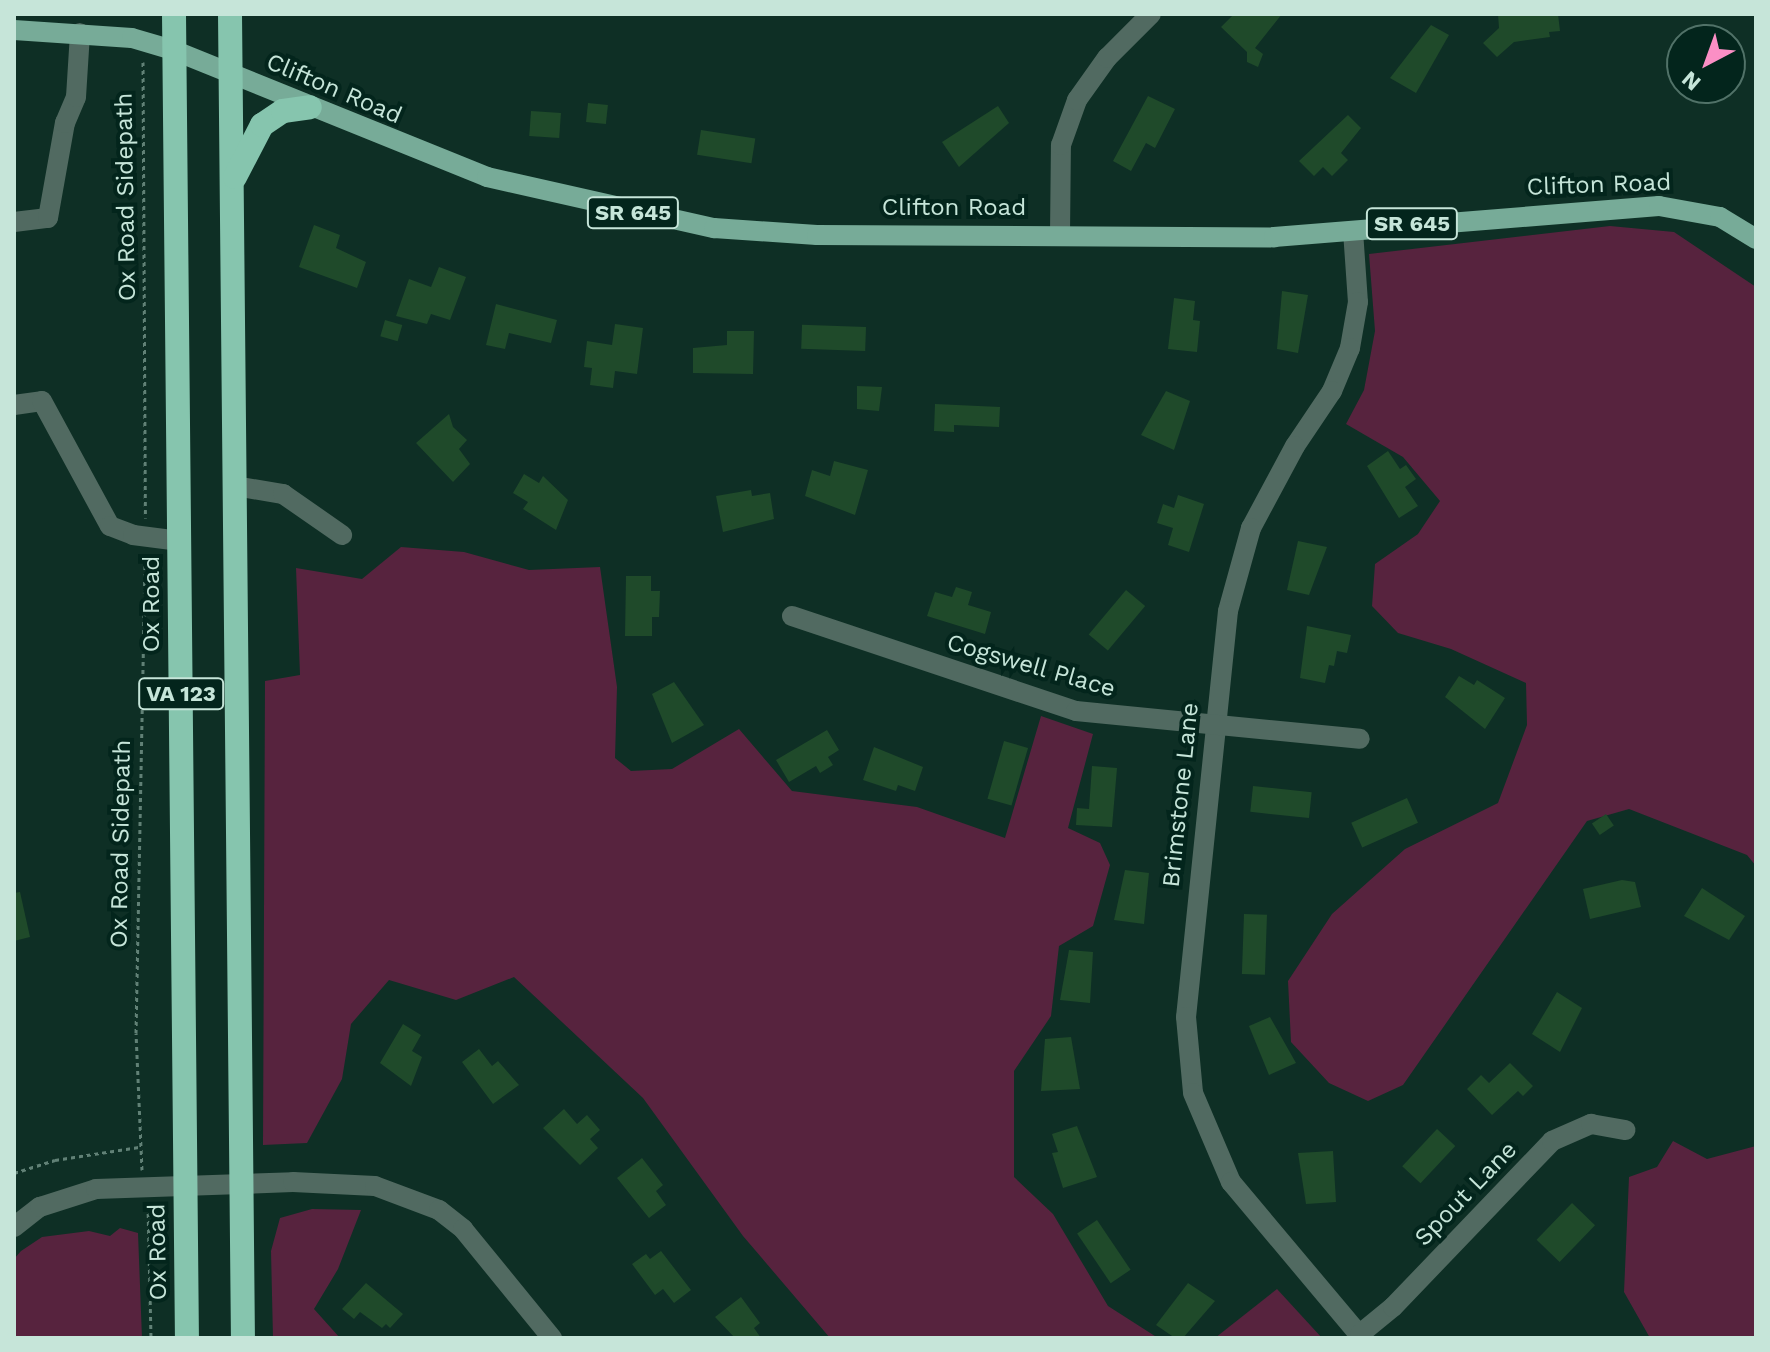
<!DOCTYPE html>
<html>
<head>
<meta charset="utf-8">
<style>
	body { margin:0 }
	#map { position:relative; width:1770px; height:1352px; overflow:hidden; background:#0e2f25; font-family:"Work Sans",sans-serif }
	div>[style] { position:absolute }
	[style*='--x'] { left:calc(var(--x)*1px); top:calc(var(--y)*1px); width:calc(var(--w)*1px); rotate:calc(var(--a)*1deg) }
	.green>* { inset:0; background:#57233e }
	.building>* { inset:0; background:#1f4a2a; transform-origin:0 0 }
	.path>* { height:3px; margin-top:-1.5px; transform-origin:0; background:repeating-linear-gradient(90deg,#618176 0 4px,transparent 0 8px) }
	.minor>* { height:20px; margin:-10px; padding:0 10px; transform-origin:10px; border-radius:10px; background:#516a61 }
	.major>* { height:20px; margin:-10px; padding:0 10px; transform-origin:10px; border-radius:10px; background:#77ab98 }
	.highway>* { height:24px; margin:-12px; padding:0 12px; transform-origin:12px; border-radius:12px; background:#86c5ae }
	span { translate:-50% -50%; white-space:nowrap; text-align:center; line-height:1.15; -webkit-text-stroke:8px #03251c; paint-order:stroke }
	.shield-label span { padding:2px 6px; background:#03251c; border:2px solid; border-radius:6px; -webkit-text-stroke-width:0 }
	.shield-label { font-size:22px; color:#c6e5d9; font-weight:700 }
	.street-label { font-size:24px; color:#c6e5d9 }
	.frame { position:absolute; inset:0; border:16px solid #c6e5d9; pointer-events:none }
	.north { position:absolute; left:1666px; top:24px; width:80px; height:80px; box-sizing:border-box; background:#03251c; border:2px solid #517268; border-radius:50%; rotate:221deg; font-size:22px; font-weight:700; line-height:32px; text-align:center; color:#c6e5d9 }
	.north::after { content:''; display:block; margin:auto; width:28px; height:36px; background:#fb8fc5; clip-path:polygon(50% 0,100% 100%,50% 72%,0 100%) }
</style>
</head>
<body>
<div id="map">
	<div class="green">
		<div style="clip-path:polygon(1610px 226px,1674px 232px,1756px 287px,1756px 866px,1747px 855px,1629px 809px,1587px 821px,1403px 1085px,1368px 1101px,1329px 1083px,1291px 1042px,1288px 981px,1332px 914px,1405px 849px,1498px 803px,1527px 725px,1526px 683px,1451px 649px,1398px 633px,1372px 606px,1375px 564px,1418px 534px,1440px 501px,1403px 457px,1346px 424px,1364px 390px,1375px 331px,1369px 254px)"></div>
		<div style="clip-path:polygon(401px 547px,464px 552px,529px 570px,600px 567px,617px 687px,615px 758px,631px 771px,672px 769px,739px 729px,792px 791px,917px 807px,1005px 838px,1041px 716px,1093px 734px,1068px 828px,1100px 843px,1110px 865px,1093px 926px,1059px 946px,1051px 1016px,1014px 1071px,1014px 1177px,1053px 1214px,1108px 1306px,1158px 1338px,830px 1338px,743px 1236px,643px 1098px,514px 977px,456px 1000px,389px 980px,351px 1024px,342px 1079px,307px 1143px,263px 1145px,265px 681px,300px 675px,296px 568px,362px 579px)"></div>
		<div style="clip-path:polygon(1673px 1141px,1707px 1159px,1756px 1146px,1756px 1338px,1650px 1338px,1624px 1292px,1629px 1177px,1657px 1167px)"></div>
		<div style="clip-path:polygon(312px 1209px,361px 1210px,338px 1269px,314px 1309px,340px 1338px,273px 1338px,271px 1251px,280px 1218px)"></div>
		<div style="clip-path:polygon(120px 1228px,138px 1233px,142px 1338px,14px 1338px,14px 1259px,21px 1251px,42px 1237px,89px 1231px,110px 1236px)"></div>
		<div style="clip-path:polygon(1277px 1289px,1322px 1338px,1215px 1338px)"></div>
	</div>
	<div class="building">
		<div style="clip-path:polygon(1234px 14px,1282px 14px,1255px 48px,1263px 54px,1258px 67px,1247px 62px,1247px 52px,1221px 27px)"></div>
		<div style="clip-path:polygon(1498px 14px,1558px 14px,1560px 31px,1549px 32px,1550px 37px,1514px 42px,1497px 57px,1483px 43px,1499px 28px)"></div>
		<div style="clip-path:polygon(1431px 25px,1449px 35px,1416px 93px,1390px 78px)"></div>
		<div style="clip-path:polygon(1148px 96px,1175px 109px,1155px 148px,1146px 143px,1131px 171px,1113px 161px)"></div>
		<div style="left:588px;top:103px;width:20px;height:19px;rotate:6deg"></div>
		<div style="clip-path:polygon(998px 106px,1009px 123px,959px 167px,942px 142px)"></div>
		<div style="left:531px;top:111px;width:30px;height:25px;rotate:4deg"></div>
		<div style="clip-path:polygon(1348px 115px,1361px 128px,1341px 153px,1348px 160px,1332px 176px,1323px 167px,1314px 176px,1299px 161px)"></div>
		<div style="left:701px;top:130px;width:55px;height:25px;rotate:9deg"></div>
		<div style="clip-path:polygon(314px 225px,340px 235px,336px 248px,366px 262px,357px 288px,299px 267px)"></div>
		<div style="clip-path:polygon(439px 267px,466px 277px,450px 320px,431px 314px,427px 324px,396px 316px,409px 279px,431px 287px)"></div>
		<div style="clip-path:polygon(1282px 291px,1308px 295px,1298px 353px,1277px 349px)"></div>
		<div style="clip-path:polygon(1174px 298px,1195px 301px,1193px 320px,1200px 321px,1197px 352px,1168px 349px)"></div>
		<div style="clip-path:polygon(496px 304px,557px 320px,551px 343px,509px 333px,505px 349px,486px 345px)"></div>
		<div style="left:385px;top:320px;width:18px;height:17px;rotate:16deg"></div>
		<div style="clip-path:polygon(615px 324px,643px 328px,637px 374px,615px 371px,613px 388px,590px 385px,592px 368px,584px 367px,587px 341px,612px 345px)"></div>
		<div style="left:866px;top:327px;width:24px;height:64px;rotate:92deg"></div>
		<div style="clip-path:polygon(727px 331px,754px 331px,753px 374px,693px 373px,693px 348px,727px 345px)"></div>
		<div style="clip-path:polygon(857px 386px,882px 387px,879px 411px,857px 409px)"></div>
		<div style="clip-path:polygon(1166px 391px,1190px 401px,1174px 450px,1141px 435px)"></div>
		<div style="clip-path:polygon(935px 404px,1000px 407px,999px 427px,954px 425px,954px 432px,934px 431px)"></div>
		<div style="clip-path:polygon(449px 414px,453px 427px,467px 440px,459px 449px,470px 464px,453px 482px,416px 443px)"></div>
		<div style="clip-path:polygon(1388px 451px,1400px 469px,1406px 465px,1416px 479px,1405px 487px,1418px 506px,1399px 518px,1367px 466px)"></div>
		<div style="clip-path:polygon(834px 461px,868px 470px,855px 515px,805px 496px,812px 470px,830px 476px)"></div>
		<div style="clip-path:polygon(524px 474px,539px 483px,543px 476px,568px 500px,556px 530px,523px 509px,528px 502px,513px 493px)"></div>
		<div style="clip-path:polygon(751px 490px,752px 496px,770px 493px,774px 519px,723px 532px,716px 496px)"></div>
		<div style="clip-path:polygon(1178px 495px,1204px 504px,1189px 552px,1168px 545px,1173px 528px,1157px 523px,1163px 504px,1174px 508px)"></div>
		<div style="clip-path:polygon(1298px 541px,1327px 547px,1309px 595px,1287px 590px)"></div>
		<div style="clip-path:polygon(626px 576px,651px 576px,651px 591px,660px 591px,659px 617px,652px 617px,652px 636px,625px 636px)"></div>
		<div style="clip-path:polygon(956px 587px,972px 592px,968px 605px,991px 612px,985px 634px,927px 616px,935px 592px,952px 597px)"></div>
		<div style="left:1126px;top:590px;width:25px;height:58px;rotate:40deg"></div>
		<div style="clip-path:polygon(1307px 626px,1351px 635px,1347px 653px,1337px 651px,1334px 666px,1329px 665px,1325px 683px,1300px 678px)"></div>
		<div style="clip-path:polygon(1459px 676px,1474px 685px,1477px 680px,1505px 698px,1485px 729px,1445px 697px)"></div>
		<div style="clip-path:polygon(674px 682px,704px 725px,672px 743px,652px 694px)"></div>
		<div style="clip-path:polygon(827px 730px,839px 750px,828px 757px,833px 765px,820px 773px,816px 766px,789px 782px,776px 760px)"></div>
		<div style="left:1004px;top:741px;width:25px;height:60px;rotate:16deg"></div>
		<div style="clip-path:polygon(874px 747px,923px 767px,915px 791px,898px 785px,896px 791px,863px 780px)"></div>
		<div style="clip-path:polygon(1092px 766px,1117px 768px,1112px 827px,1076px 825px,1077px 808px,1089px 809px)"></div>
		<div style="left:1253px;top:786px;width:59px;height:26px;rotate:6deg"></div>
		<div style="left:1407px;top:798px;width:27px;height:61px;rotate:66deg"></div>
		<div style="left:1606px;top:814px;width:14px;height:17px;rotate:56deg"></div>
		<div style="clip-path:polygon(1125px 870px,1149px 873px,1144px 924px,1114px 920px)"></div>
		<div style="clip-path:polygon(1622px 880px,1635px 882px,1641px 907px,1590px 919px,1583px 889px)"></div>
		<div style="clip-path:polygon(1702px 888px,1745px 916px,1729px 940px,1684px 916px)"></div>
		<div style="clip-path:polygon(20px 892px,30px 937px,14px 941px,14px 893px)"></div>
		<div style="left:1244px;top:914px;width:23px;height:60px;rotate:2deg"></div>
		<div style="clip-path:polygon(1069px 950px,1093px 952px,1090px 1003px,1060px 1000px)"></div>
		<div style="clip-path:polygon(1557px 992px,1582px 1008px,1560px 1052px,1532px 1034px)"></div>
		<div style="clip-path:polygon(1270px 1017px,1296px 1063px,1269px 1075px,1249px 1026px)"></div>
		<div style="clip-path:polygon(403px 1024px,421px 1035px,412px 1051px,422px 1057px,411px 1086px,380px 1063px)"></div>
		<div style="clip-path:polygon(1071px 1037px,1080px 1089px,1041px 1091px,1045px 1039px)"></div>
		<div style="clip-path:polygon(479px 1049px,492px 1066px,498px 1061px,519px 1085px,493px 1104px,462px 1062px)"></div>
		<div style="clip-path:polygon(1510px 1063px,1533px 1086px,1523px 1096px,1518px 1091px,1492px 1115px,1467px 1089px,1481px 1075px,1489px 1083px)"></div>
		<div style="clip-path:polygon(564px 1109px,577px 1124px,587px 1115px,600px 1130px,590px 1139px,598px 1148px,580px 1165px,543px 1128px)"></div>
		<div style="clip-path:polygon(1077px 1126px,1097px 1177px,1063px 1188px,1052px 1153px,1058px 1152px,1052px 1134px)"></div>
		<div style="left:1437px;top:1129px;width:25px;height:51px;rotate:43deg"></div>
		<div style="clip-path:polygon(1333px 1151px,1336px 1202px,1306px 1204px,1298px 1153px)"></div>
		<div style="clip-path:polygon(642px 1158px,663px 1185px,656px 1191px,666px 1205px,649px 1218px,617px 1178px)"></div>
		<div style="left:1572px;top:1203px;width:32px;height:51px;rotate:44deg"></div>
		<div style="left:1097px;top:1220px;width:60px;height:24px;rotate:56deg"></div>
		<div style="clip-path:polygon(661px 1251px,691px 1290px,674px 1303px,663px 1289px,655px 1295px,632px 1264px,646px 1254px,650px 1259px)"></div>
		<div style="clip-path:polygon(366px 1283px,403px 1314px,390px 1328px,386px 1324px,382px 1328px,360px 1312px,354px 1319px,342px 1309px)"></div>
		<div style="clip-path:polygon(1188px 1283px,1215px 1301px,1183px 1338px,1175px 1338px,1156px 1325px)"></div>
		<div style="clip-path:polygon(741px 1297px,760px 1323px,754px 1328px,761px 1338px,735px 1338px,715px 1317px)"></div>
	</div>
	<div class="path">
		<div style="--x:143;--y:62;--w:456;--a:89.7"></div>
		<div style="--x:142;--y:1170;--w:137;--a:-92.5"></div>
		<div style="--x:136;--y:1033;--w:479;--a:-88.9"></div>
		<div style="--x:14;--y:1173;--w:43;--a:-17.6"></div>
		<div style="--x:55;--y:1160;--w:85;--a:-8.8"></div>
		<div style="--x:148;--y:1205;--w:133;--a:88.7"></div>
	</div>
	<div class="minor">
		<div style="--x:14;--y:222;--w:34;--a:-7"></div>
		<div style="--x:48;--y:218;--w:97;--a:-79.9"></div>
		<div style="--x:65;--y:123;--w:28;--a:-67"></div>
		<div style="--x:76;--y:97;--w:64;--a:-86.4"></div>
		<div style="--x:1353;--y:231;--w:71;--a:86"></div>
		<div style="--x:1358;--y:302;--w:47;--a:99.9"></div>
		<div style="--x:1350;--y:348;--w:47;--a:112.7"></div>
		<div style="--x:1332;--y:391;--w:66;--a:123.9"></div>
		<div style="--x:1295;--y:446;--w:93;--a:118.2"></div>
		<div style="--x:1251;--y:528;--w:86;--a:105.5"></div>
		<div style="--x:1228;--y:611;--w:408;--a:95.9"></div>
		<div style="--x:1186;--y:1017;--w:76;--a:84.7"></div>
		<div style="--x:1193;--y:1093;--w:97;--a:66.9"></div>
		<div style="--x:1231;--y:1182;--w:204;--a:50"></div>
		<div style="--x:1060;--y:234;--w:89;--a:-89.4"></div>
		<div style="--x:1061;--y:145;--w:48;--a:-70.4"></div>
		<div style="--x:1077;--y:100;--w:52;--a:-54.5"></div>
		<div style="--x:1107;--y:58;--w:62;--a:-45"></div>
		<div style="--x:14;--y:405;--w:28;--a:-8"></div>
		<div style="--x:42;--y:401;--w:142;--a:61.5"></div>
		<div style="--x:110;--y:526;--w:25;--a:21"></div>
		<div style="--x:133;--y:535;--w:47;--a:7.3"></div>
		<div style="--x:235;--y:486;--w:49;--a:9.5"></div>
		<div style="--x:283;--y:494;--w:72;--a:34.8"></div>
		<div style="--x:792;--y:616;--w:299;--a:18.5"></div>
		<div style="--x:1076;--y:711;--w:285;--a:5.6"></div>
		<div style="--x:14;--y:1227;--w:33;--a:-38"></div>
		<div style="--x:40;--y:1207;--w:59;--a:-17.8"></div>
		<div style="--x:96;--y:1189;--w:197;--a:-2"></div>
		<div style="--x:293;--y:1182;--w:82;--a:2.8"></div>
		<div style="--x:375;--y:1186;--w:68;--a:20.6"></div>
		<div style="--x:439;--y:1210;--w:31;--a:38"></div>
		<div style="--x:463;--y:1229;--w:141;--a:50.8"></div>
		<div style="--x:1360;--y:1334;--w:43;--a:-39.3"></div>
		<div style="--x:1393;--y:1307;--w:230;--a:-46.2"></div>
		<div style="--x:1552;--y:1141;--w:43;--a:-23.6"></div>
		<div style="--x:1591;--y:1124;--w:35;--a:10"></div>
	</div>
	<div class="major">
		<div style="--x:14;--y:30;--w:118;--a:3.9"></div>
		<div style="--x:132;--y:38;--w:43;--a:16.3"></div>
		<div style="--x:173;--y:50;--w:339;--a:22"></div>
		<div style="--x:487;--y:177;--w:233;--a:12.7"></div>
		<div style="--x:714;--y:228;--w:103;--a:3.9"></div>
		<div style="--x:817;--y:235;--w:457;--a:0.3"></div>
		<div style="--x:1274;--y:237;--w:386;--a:-4.6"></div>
		<div style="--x:1659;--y:206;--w:62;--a:10.2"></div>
		<div style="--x:1720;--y:217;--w:42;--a:31.4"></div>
	</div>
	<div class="highway">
		<div style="--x:174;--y:14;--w:1324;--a:89.44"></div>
		<div style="--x:230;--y:14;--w:1324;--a:89.44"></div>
		<div style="--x:235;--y:177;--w:59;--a:-62.6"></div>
		<div style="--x:262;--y:125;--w:25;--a:-34"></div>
		<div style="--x:283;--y:111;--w:27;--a:-8"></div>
	</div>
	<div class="shield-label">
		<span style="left:633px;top:213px">SR 645</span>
		<span style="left:1412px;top:224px">SR 645</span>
		<span style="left:181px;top:694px">VA 123</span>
	</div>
	<div class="street-label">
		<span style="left:334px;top:89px;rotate:23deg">Clifton Road</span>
		<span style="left:1599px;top:185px;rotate:-2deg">Clifton Road</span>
		<span style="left:126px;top:197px;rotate:-91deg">Ox Road Sidepath</span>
		<span style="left:954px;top:208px">Clifton Road</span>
		<span style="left:152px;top:604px;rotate:-90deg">Ox Road</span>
		<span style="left:1031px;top:666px;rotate:16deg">Cogswell Place</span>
		<span style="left:1181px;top:795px;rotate:-84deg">Brimstone Lane</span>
		<span style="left:121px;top:844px;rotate:-89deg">Ox Road Sidepath</span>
		<span style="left:1466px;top:1194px;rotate:-46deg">Spout Lane</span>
		<span style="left:158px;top:1252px;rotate:-91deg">Ox Road</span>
	</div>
	<div class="frame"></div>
	<div class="north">N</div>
</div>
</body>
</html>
